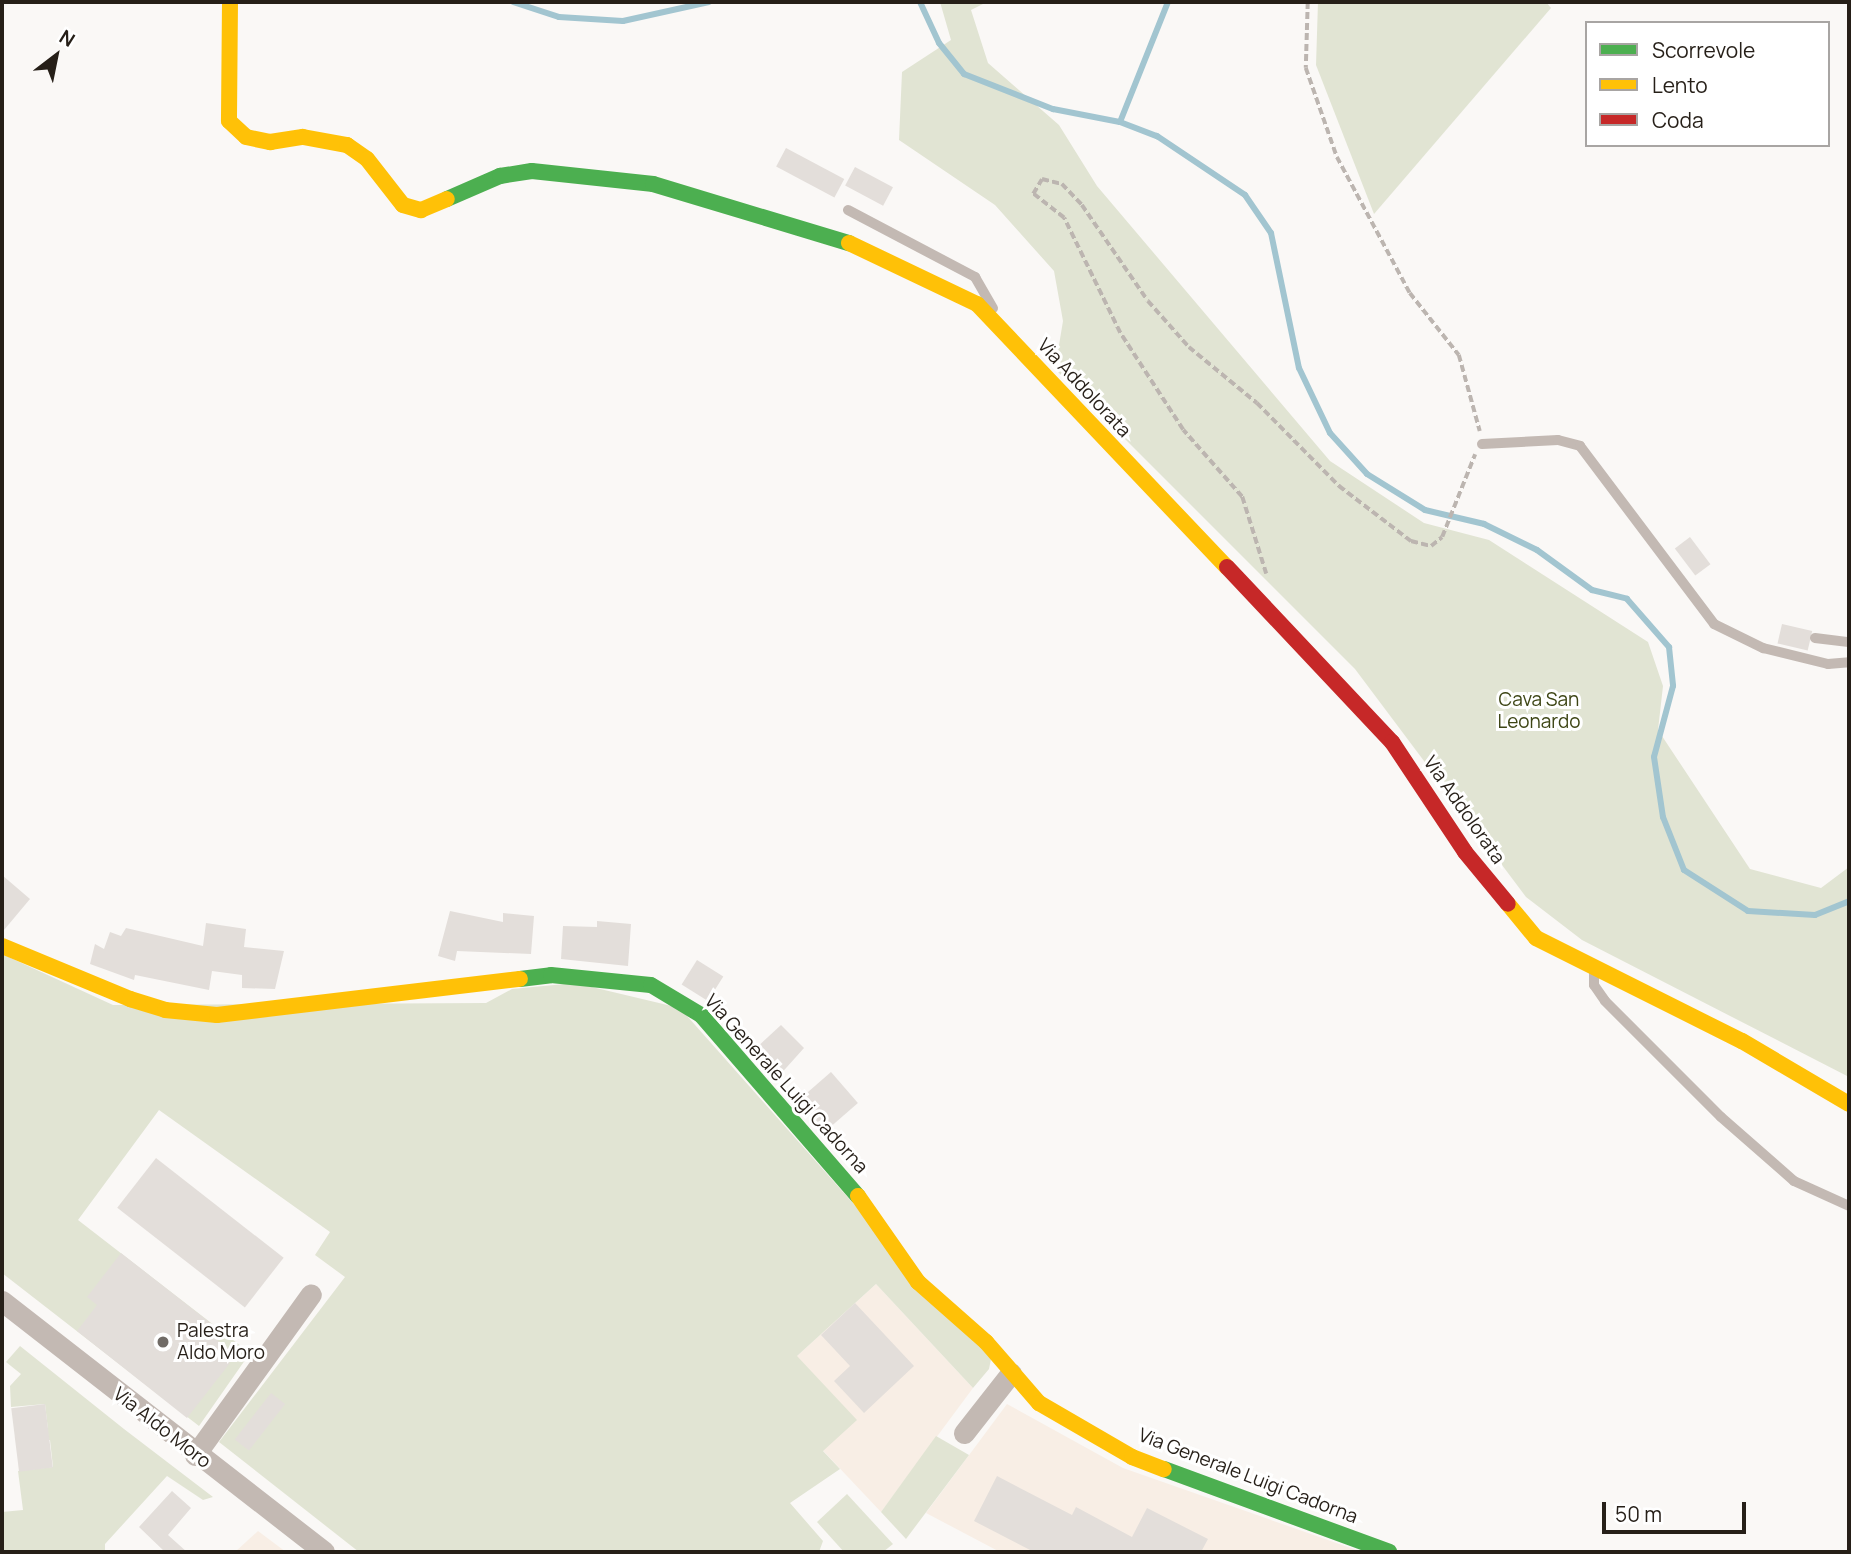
<!DOCTYPE html>
<html>
<head>
<meta charset="utf-8">
<style>
	body { margin:0 }
	#map { position:relative; width:1851px; height:1554px; overflow:hidden; background:#faf8f6; font-family:Manrope,sans-serif }
	div>[style] { position:absolute }
	[style*='--x'] { left:calc(var(--x)*1px); top:calc(var(--y)*1px); width:calc(var(--w)*1px); rotate:calc(var(--a)*1deg) }
	.built>* { inset:0; background:#f8eee5 }
	.green>* { inset:0; background:#e1e4d3 }
	.stream>* { height:6px; margin:-3px; padding:0 3px; transform-origin:3px; border-radius:3px; background:#a2c5d0 }
	.building>* { inset:0; background:#e3deda; transform-origin:0 0 }
	.path>* { height:3.5px; margin-top:-1.75px; transform-origin:0; background:repeating-linear-gradient(90deg,#bcb5b0 0 7px,transparent 0 10.5px) }
	.lane>* { height:10px; margin:-5px; padding:0 5px; transform-origin:5px; border-radius:5px; background:#c3b9b3 }
	.street>* { height:21px; margin:-10.5px; padding:0 10.5px; transform-origin:10.5px; border-radius:10.5px; background:#c3b9b3 }
	.fast>* { height:16px; margin:-8px; padding:0 8px; transform-origin:8px; border-radius:8px; background:#4caf50 }
	.slow>* { height:16px; margin:-8px; padding:0 8px; transform-origin:8px; border-radius:8px; background:#ffc107 }
	.jam>* { height:16px; margin:-8px; padding:0 8px; transform-origin:8px; border-radius:8px; background:#c62828 }
	.dots>* { width:19px; height:19px; translate:-50% -50%; box-sizing:border-box; border:4px solid #fff; border-radius:50% }
	span { translate:-50% -50%; white-space:nowrap; text-align:center; line-height:1.15; -webkit-text-stroke:6px #fff; paint-order:stroke }
	.street-label { font-size:19px; color:#261f18 }
	.park-label { font-size:19px; color:#3d4514 }
	.poi-label { font-size:19px; color:#261f18 }
	.left { translate:0 -50%; text-align:left }
	.frame { position:absolute; inset:0; border:4px solid #261f18; pointer-events:none }
	.legend { position:absolute; left:1585px; top:21px; width:245px; height:126px; box-sizing:border-box; background:#fff; border:2px solid #a8a5a3; margin:0; padding:9px 12px; list-style:none; font-size:21px; color:#261f18 }
	.legend li { display:flex; align-items:center; gap:14px; height:35px }
	.legend b { width:35px; border:2px solid #a8a5a3 }
	.north { position:absolute; left:21px; top:21px; width:70px; height:70px; -webkit-text-stroke:5px #fff; paint-order:stroke; rotate:32deg; font-size:19px; font-weight:700; line-height:28px; text-align:center; color:#261f18 }
	.north::after { content:''; display:block; margin:auto; width:24px; height:32px; background:#261f18; clip-path:polygon(50% 0,100% 100%,50% 72%,0 100%) }
	.scale { position:absolute; left:1602px; top:1502px; width:144px; height:32px; box-sizing:border-box; border:4px solid #261f18; border-top:0; padding-left:9px; font-size:21px; line-height:24px; white-space:nowrap; color:#261f18; -webkit-text-stroke:5px #fff; paint-order:stroke }
</style>
</head>
<body>
<div id="map">
	<div class="built">
		<div style="clip-path:polygon(876px 1284px,973px 1388px,881px 1512px,763px 1387px)"></div>
		<div style="clip-path:polygon(1007px 1404px,1123px 1468px,1362px 1552px,1000px 1552px,926px 1513px)"></div>
		<div style="clip-path:polygon(258px 1531px,286px 1552px,235px 1552px)"></div>
	</div>
	<div class="green">
		<div style="clip-path:polygon(940px 2px,987px 2px,971px 10px,988px 63px,1059px 125px,1097px 186px,1330px 461px,1424px 523px,1489px 540px,1648px 642px,1663px 686px,1658px 730px,1750px 869px,1821px 888px,1849px 867px,1849px 1077px,1582px 940px,1526px 897px,1355px 669px,1055px 369px,1063px 321px,1054px 271px,995px 205px,899px 140px,902px 72px,951px 40px)"></div>
		<div style="clip-path:polygon(1318px 2px,1546px 2px,1551px 8px,1374px 214px,1316px 65px)"></div>
		<div style="clip-path:polygon(2px 954px,113px 1005px,486px 1003px,512px 989px,575px 983px,680px 1008px,991px 1359px,989px 1369px,973px 1388px,876px 1284px,797px 1356px,857px 1420px,823px 1451px,840px 1469px,790px 1503px,823px 1541px,819px 1552px,359px 1552px,219px 1442px,345px 1277px,315px 1255px,330px 1232px,159px 1110px,78px 1220px,250px 1353px,199px 1426px,2px 1273px)"></div>
		<div style="clip-path:polygon(20px 1346px,124px 1429px,213px 1497px,203px 1500px,167px 1476px,105px 1544px,105px 1552px,2px 1552px,2px 1512px,23px 1510px,18px 1471px,53px 1467px,50px 1440px,42px 1440px,48px 1430px,45px 1404px,11px 1407px,10px 1386px,21px 1374px,6px 1362px)"></div>
		<div style="clip-path:polygon(936px 1436px,969px 1455px,906px 1539px,881px 1512px)"></div>
		<div style="clip-path:polygon(847px 1494px,893px 1544px,883px 1552px,844px 1552px,817px 1522px)"></div>
	</div>
	<div class="stream">
		<div style="--x:513;--y:2;--w:48;--a:18.1"></div>
		<div style="--x:559;--y:17;--w:64;--a:3.6"></div>
		<div style="--x:623;--y:21;--w:88;--a:-12.5"></div>
		<div style="--x:920;--y:2;--w:45;--a:65.1"></div>
		<div style="--x:939;--y:43;--w:40;--a:51"></div>
		<div style="--x:964;--y:74;--w:96;--a:21.5"></div>
		<div style="--x:1053;--y:109;--w:68;--a:11"></div>
		<div style="--x:1120;--y:122;--w:40;--a:21"></div>
		<div style="--x:1157;--y:136;--w:106;--a:33.8"></div>
		<div style="--x:1245;--y:195;--w:46;--a:55.6"></div>
		<div style="--x:1271;--y:233;--w:138;--a:78.3"></div>
		<div style="--x:1299;--y:368;--w:72;--a:64.5"></div>
		<div style="--x:1330;--y:433;--w:55;--a:47.9"></div>
		<div style="--x:1367;--y:474;--w:68;--a:31.8"></div>
		<div style="--x:1425;--y:510;--w:61;--a:13.3"></div>
		<div style="--x:1484;--y:524;--w:59;--a:26.1"></div>
		<div style="--x:1537;--y:550;--w:68;--a:36"></div>
		<div style="--x:1592;--y:590;--w:36;--a:14"></div>
		<div style="--x:1627;--y:599;--w:64;--a:48.8"></div>
		<div style="--x:1669;--y:647;--w:39;--a:84"></div>
		<div style="--x:1673;--y:686;--w:73;--a:105"></div>
		<div style="--x:1654;--y:757;--w:61;--a:81.5"></div>
		<div style="--x:1663;--y:817;--w:57;--a:68.4"></div>
		<div style="--x:1684;--y:870;--w:76;--a:32.6"></div>
		<div style="--x:1748;--y:911;--w:67;--a:3.4"></div>
		<div style="--x:1815;--y:915;--w:37;--a:-22"></div>
		<div style="--x:1120;--y:122;--w:129;--a:-68.2"></div>
	</div>
	<div class="building">
		<div style="left:786px;top:148px;width:66px;height:21px;rotate:28deg"></div>
		<div style="left:855px;top:167px;width:43px;height:21px;rotate:28deg"></div>
		<div style="left:1690px;top:537px;width:34px;height:19px;rotate:53deg"></div>
		<div style="left:1782px;top:624px;width:31px;height:20px;rotate:13deg"></div>
		<div style="clip-path:polygon(2px 875px,30px 899px,4px 930px,2px 930px)"></div>
		<div style="clip-path:polygon(450px 911px,503px 922px,503px 913px,534px 916px,531px 954px,457px 951px,455px 961px,438px 956px)"></div>
		<div style="clip-path:polygon(597px 921px,631px 924px,628px 966px,561px 959px,563px 926px,597px 927px)"></div>
		<div style="clip-path:polygon(206px 923px,246px 929px,244px 947px,284px 951px,275px 989px,242px 988px,242px 975px,212px 971px,209px 990px,135px 975px,134px 980px,90px 964px,95px 944px,104px 949px,110px 932px,121px 936px,126px 928px,203px 946px)"></div>
		<div style="left:697px;top:960px;width:31px;height:29px;rotate:32deg"></div>
		<div style="clip-path:polygon(781px 1025px,804px 1048px,778px 1077px,754px 1050px)"></div>
		<div style="left:831px;top:1072px;width:41px;height:43px;rotate:49deg"></div>
		<div style="left:156px;top:1158px;width:162px;height:63px;rotate:38deg"></div>
		<div style="clip-path:polygon(121px 1253px,222px 1332px,216px 1339px,230px 1350px,224px 1359px,230px 1363px,187px 1418px,77px 1331px,97px 1305px,87px 1297px)"></div>
		<div style="clip-path:polygon(855px 1303px,914px 1366px,864px 1413px,834px 1381px,850px 1366px,821px 1335px)"></div>
		<div style="left:271px;top:1393px;width:18px;height:59px;rotate:38deg"></div>
		<div style="left:45px;top:1404px;width:64px;height:34px;rotate:83deg"></div>
		<div style="clip-path:polygon(997px 1476px,1072px 1515px,1076px 1507px,1132px 1537px,1147px 1508px,1208px 1539px,1201px 1552px,1034px 1552px,974px 1521px)"></div>
		<div style="clip-path:polygon(172px 1491px,191px 1508px,168px 1535px,187px 1552px,165px 1552px,139px 1527px)"></div>
	</div>
	<div class="path">
		<div style="--x:1308;--y:2;--w:66;--a:91.7"></div>
		<div style="--x:1306;--y:68;--w:94;--a:70.8"></div>
		<div style="--x:1337;--y:157;--w:154;--a:61.8"></div>
		<div style="--x:1410;--y:293;--w:79;--a:51.7"></div>
		<div style="--x:1459;--y:355;--w:79;--a:74.6"></div>
		<div style="--x:1266;--y:574;--w:81;--a:-107.3"></div>
		<div style="--x:1242;--y:497;--w:89;--a:-131.4"></div>
		<div style="--x:1183;--y:430;--w:116;--a:-123"></div>
		<div style="--x:1120;--y:333;--w:128;--a:-116"></div>
		<div style="--x:1064;--y:218;--w:39;--a:-142"></div>
		<div style="--x:1033;--y:194;--w:17;--a:-59"></div>
		<div style="--x:1042;--y:179;--w:21;--a:14"></div>
		<div style="--x:1062;--y:184;--w:29;--a:46"></div>
		<div style="--x:1082;--y:205;--w:116;--a:55.5"></div>
		<div style="--x:1148;--y:301;--w:62;--a:48.3"></div>
		<div style="--x:1189;--y:347;--w:88;--a:39.5"></div>
		<div style="--x:1257;--y:403;--w:117;--a:45.3"></div>
		<div style="--x:1339;--y:486;--w:91;--a:37.4"></div>
		<div style="--x:1411;--y:541;--w:21;--a:14"></div>
		<div style="--x:1431;--y:546;--w:14;--a:-39"></div>
		<div style="--x:1442;--y:537;--w:89;--a:-68.3"></div>
	</div>
	<div class="lane">
		<div style="--x:848;--y:210;--w:144;--a:27.8"></div>
		<div style="--x:975;--y:277;--w:36;--a:60"></div>
		<div style="--x:1482;--y:444;--w:76;--a:-3"></div>
		<div style="--x:1558;--y:440;--w:23;--a:15"></div>
		<div style="--x:1580;--y:446;--w:223;--a:53"></div>
		<div style="--x:1714;--y:624;--w:55;--a:26.1"></div>
		<div style="--x:1763;--y:648;--w:67;--a:13.8"></div>
		<div style="--x:1828;--y:664;--w:21;--a:-5"></div>
		<div style="--x:1815;--y:638;--w:34;--a:7"></div>
		<div style="--x:1594;--y:970;--w:15;--a:90"></div>
		<div style="--x:1594;--y:985;--w:19;--a:55"></div>
		<div style="--x:1605;--y:1001;--w:164;--a:45"></div>
		<div style="--x:1721;--y:1117;--w:97;--a:41.2"></div>
		<div style="--x:1794;--y:1181;--w:60;--a:24.4"></div>
	</div>
	<div class="street">
		<div style="--x:2;--y:1301;--w:408;--a:37.9"></div>
		<div style="--x:964;--y:1433;--w:76;--a:-51.9"></div>
		<div style="--x:195;--y:1455;--w:198;--a:-54.2"></div>
	</div>
	<div class="fast">
		<div style="--x:447;--y:199;--w:58;--a:-23.5"></div>
		<div style="--x:500;--y:176;--w:32;--a:-9"></div>
		<div style="--x:532;--y:171;--w:122;--a:6.1"></div>
		<div style="--x:653;--y:184;--w:205;--a:16.8"></div>
		<div style="--x:520;--y:979;--w:31;--a:-7"></div>
		<div style="--x:551;--y:975;--w:100;--a:5.7"></div>
		<div style="--x:651;--y:985;--w:58;--a:31"></div>
		<div style="--x:701;--y:1015;--w:240;--a:49.1"></div>
		<div style="--x:1164;--y:1469;--w:240;--a:20.2"></div>
	</div>
	<div class="slow">
		<div style="--x:230;--y:2;--w:119;--a:90.5"></div>
		<div style="--x:229;--y:121;--w:23;--a:43"></div>
		<div style="--x:246;--y:137;--w:25;--a:12"></div>
		<div style="--x:270;--y:142;--w:33;--a:-9"></div>
		<div style="--x:303;--y:137;--w:45;--a:10.3"></div>
		<div style="--x:347;--y:145;--w:24;--a:35"></div>
		<div style="--x:367;--y:159;--w:58;--a:52"></div>
		<div style="--x:403;--y:205;--w:19;--a:16"></div>
		<div style="--x:421;--y:210;--w:28;--a:-23"></div>
		<div style="--x:849;--y:243;--w:142;--a:25.5"></div>
		<div style="--x:977;--y:304;--w:363;--a:46.5"></div>
		<div style="--x:1508;--y:904;--w:44;--a:50.5"></div>
		<div style="--x:1536;--y:938;--w:230;--a:26.6"></div>
		<div style="--x:1742;--y:1041;--w:124;--a:30.5"></div>
		<div style="--x:2;--y:946;--w:139;--a:22.5"></div>
		<div style="--x:130;--y:999;--w:37;--a:17"></div>
		<div style="--x:165;--y:1010;--w:52;--a:5.5"></div>
		<div style="--x:217;--y:1015;--w:305;--a:-6.8"></div>
		<div style="--x:858;--y:1196;--w:105;--a:55.1"></div>
		<div style="--x:918;--y:1282;--w:91;--a:41.4"></div>
		<div style="--x:986;--y:1342;--w:81;--a:49"></div>
		<div style="--x:1039;--y:1403;--w:108;--a:30.1"></div>
		<div style="--x:1132;--y:1457;--w:34;--a:21"></div>
	</div>
	<div class="jam">
		<div style="--x:1227;--y:567;--w:241;--a:46.7"></div>
		<div style="--x:1392;--y:742;--w:132;--a:56.4"></div>
		<div style="--x:1465;--y:852;--w:67;--a:50.4"></div>
	</div>
	<div class="dots">
		<div style="left:163px;top:1342px;background:#706b66"></div>
	</div>
	<div class="street-label">
		<span style="left:1084px;top:388px;rotate:47deg">Via Addolorata</span>
		<span style="left:1464px;top:810px;rotate:55deg">Via Addolorata</span>
		<span style="left:786px;top:1084px;rotate:48deg">Via Generale Luigi Cadorna</span>
		<span style="left:162px;top:1428px;rotate:38deg">Via Aldo Moro</span>
		<span style="left:1248px;top:1476px;rotate:21deg">Via Generale Luigi Cadorna</span>
	</div>
	<div class="park-label">
		<span style="left:1539px;top:711px">Cava San<br>Leonardo</span>
	</div>
	<div class="poi-label">
		<span class="left" style="left:177px;top:1342px">Palestra<br>Aldo Moro</span>
	</div>
	<div class="frame"></div>
	<ul class="legend">
	<li><b style="height:9px;background:#4caf50"></b>Scorrevole</li>
	<li><b style="height:9px;background:#ffc107"></b>Lento</li>
	<li><b style="height:9px;background:#c62828"></b>Coda</li>
	</ul>
	<div class="north">N</div>
	<div class="scale">50 m</div>
</div>
</body>
</html>
